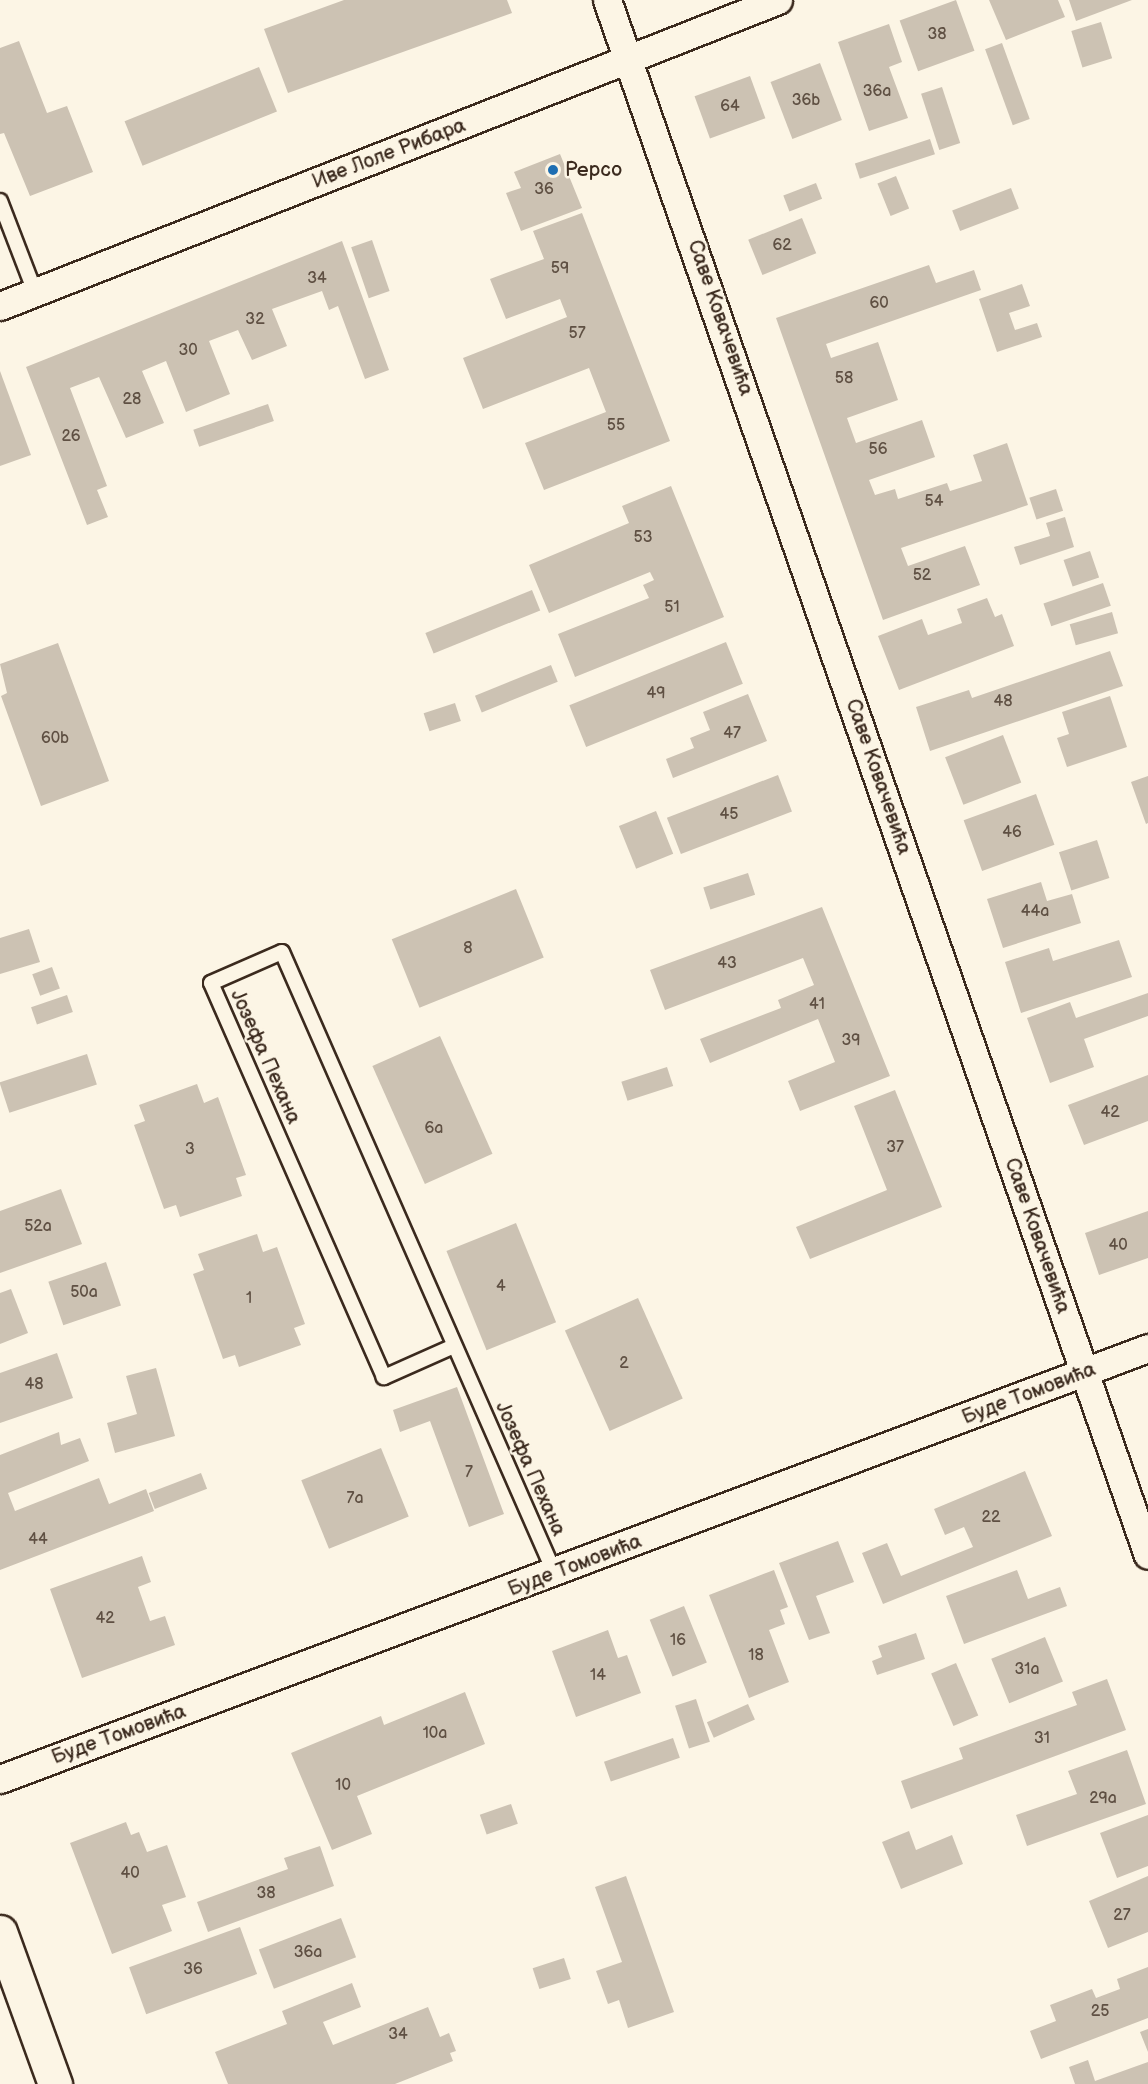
<!DOCTYPE html>
<html>
<head>
<meta charset="utf-8">
<style>
	body { margin:0 }
	#map { position:relative; width:1148px; height:2084px; overflow:hidden; background:#fcf5e5; font-family:"Balsamiq Sans",sans-serif }
	div>[style] { position:absolute }
	[style*='--x'] { left:calc(var(--x)*1px); top:calc(var(--y)*1px); width:calc(var(--w)*1px); rotate:calc(var(--a)*1deg) }
	.building>* { inset:0; background:#ccc2b3; transform-origin:0 0 }
	.roads { filter:drop-shadow(2px 0 #3b2a1e) drop-shadow(-2px 0 #3b2a1e) drop-shadow(0 2px #3b2a1e) drop-shadow(0 -2px #3b2a1e) }
	.lane>* { height:14px; margin:-7px; padding:0 7px; transform-origin:7px; border-radius:7px; background:#fcf5e5 }
	.street>* { height:27px; margin:-13.5px; padding:0 13.5px; transform-origin:13.5px; border-radius:13.5px; background:#fcf5e5 }
	.secondary>* { height:33px; margin:-16.5px; padding:0 16.5px; transform-origin:16.5px; border-radius:16.5px; background:#fcf5e5 }
	.dots>* { width:16px; height:16px; translate:-50% -50%; box-sizing:border-box; border:3px solid #fcf5e5; border-radius:50% }
	span { translate:-50% -50%; white-space:nowrap; text-align:center; line-height:1.15; -webkit-text-stroke:5px #fcf5e5; paint-order:stroke }
	.number-label { font-size:16px; color:#5f5043 }
	.number-label span { -webkit-text-stroke-width:0 }
	.street-label { font-size:20px; color:#3b2a1e }
	.poi-label { font-size:20px; color:#3b2a1e }
	.left { translate:0 -50%; text-align:left }
</style>
</head>
<body>
<div id="map">
	<div class="building">
		<div style="clip-path:polygon(344px 0,507px 0,512px 13px,288px 93px,264px 29px)"></div>
		<div style="left:956px;top:0;width:54px;height:60px;rotate:70deg"></div>
		<div style="clip-path:polygon(989px 0,1058px 0,1065px 17px,1006px 40px)"></div>
		<div style="clip-path:polygon(1069px 0,1132px 0,1076px 21px)"></div>
		<div style="left:1101px;top:22px;width:38px;height:31px;rotate:73deg"></div>
		<div style="clip-path:polygon(889px 24px,902px 62px,889px 67px,908px 118px,869px 131px,838px 42px)"></div>
		<div style="clip-path:polygon(19px 41px,47px 113px,67px 106px,93px 172px,30px 196px,4px 133px,0 134px,0 48px)"></div>
		<div style="left:1002px;top:43px;width:81px;height:18px;rotate:70deg"></div>
		<div style="left:820px;top:63px;width:61px;height:53px;rotate:69deg"></div>
		<div style="left:259px;top:67px;width:48px;height:145px;rotate:68deg"></div>
		<div style="left:750px;top:76px;width:45px;height:59px;rotate:70deg"></div>
		<div style="left:942px;top:87px;width:59px;height:22px;rotate:72deg"></div>
		<div style="left:930px;top:139px;width:16px;height:79px;rotate:72deg"></div>
		<div style="clip-path:polygon(560px 154px,582px 208px,521px 231px,506px 193px,521px 188px,514px 172px)"></div>
		<div style="left:896px;top:176px;width:35px;height:20px;rotate:68deg"></div>
		<div style="left:816px;top:183px;width:17px;height:35px;rotate:69deg"></div>
		<div style="left:1011px;top:188px;width:22px;height:63px;rotate:69deg"></div>
		<div style="clip-path:polygon(582px 213px,670px 441px,544px 490px,525px 443px,606px 412px,589px 368px,483px 409px,463px 358px,567px 317px,560px 299px,506px 319px,490px 279px,544px 259px,533px 231px)"></div>
		<div style="left:802px;top:218px;width:38px;height:58px;rotate:68deg"></div>
		<div style="left:372px;top:240px;width:54px;height:22px;rotate:71deg"></div>
		<div style="clip-path:polygon(342px 241px,389px 370px,365px 379px,338px 306px,329px 310px,322px 291px,272px 309px,287px 346px,252px 360px,238px 330px,209px 341px,230px 394px,186px 412px,166px 361px,142px 371px,164px 423px,126px 438px,99px 377px,70px 388px,107px 486px,97px 490px,108px 517px,87px 525px,26px 367px)"></div>
		<div style="clip-path:polygon(929px 265px,936px 283px,974px 270px,981px 290px,826px 344px,831px 358px,878px 342px,898px 400px,847px 418px,856px 443px,922px 420px,935px 457px,869px 480px,875px 495px,895px 489px,898px 499px,947px 483px,950px 491px,982px 481px,973px 455px,1007px 443px,1028px 505px,901px 548px,908px 566px,965px 546px,980px 585px,883px 620px,776px 318px)"></div>
		<div style="clip-path:polygon(1022px 284px,1030px 306px,1009px 313px,1015px 330px,1037px 323px,1042px 337px,997px 352px,979px 299px)"></div>
		<div style="clip-path:polygon(0 371px,31px 455px,0 466px)"></div>
		<div style="left:268px;top:404px;width:18px;height:79px;rotate:71deg"></div>
		<div style="clip-path:polygon(671px 486px,724px 617px,575px 677px,558px 634px,649px 598px,643px 585px,654px 580px,650px 572px,549px 613px,529px 565px,629px 523px,622px 506px)"></div>
		<div style="left:1056px;top:489px;width:23px;height:28px;rotate:72deg"></div>
		<div style="clip-path:polygon(1065px 517px,1074px 547px,1020px 565px,1014px 547px,1050px 536px,1046px 523px)"></div>
		<div style="left:1090px;top:551px;width:28px;height:28px;rotate:71deg"></div>
		<div style="left:1103px;top:583px;width:24px;height:63px;rotate:71deg"></div>
		<div style="left:532px;top:590px;width:22px;height:115px;rotate:68deg"></div>
		<div style="clip-path:polygon(987px 598px,995px 617px,1002px 614px,1014px 646px,899px 690px,878px 636px,922px 619px,928px 635px,962px 623px,957px 609px)"></div>
		<div style="left:1112px;top:612px;width:22px;height:44px;rotate:74deg"></div>
		<div style="left:726px;top:642px;width:45px;height:169px;rotate:68deg"></div>
		<div style="clip-path:polygon(58px 643px,109px 781px,41px 806px,1px 696px,7px 693px,0 664px)"></div>
		<div style="clip-path:polygon(1110px 651px,1123px 686px,930px 751px,916px 707px,969px 690px,972px 698px)"></div>
		<div style="left:551px;top:665px;width:18px;height:82px;rotate:68deg"></div>
		<div style="clip-path:polygon(748px 694px,767px 741px,673px 778px,666px 759px,694px 748px,690px 738px,710px 730px,703px 712px)"></div>
		<div style="clip-path:polygon(1110px 696px,1127px 747px,1067px 767px,1057px 738px,1069px 734px,1062px 712px)"></div>
		<div style="left:455px;top:703px;width:19px;height:33px;rotate:72deg"></div>
		<div style="left:1003px;top:735px;width:51px;height:62px;rotate:69deg"></div>
		<div style="left:778px;top:775px;width:39px;height:119px;rotate:69deg"></div>
		<div style="clip-path:polygon(1148px 776px,1148px 823px,1146px 824px,1131px 782px)"></div>
		<div style="left:1036px;top:794px;width:54px;height:77px;rotate:70deg"></div>
		<div style="left:656px;top:811px;width:46px;height:40px;rotate:68deg"></div>
		<div style="left:1097px;top:840px;width:40px;height:40px;rotate:72deg"></div>
		<div style="left:748px;top:873px;width:23px;height:47px;rotate:72deg"></div>
		<div style="clip-path:polygon(1041px 882px,1047px 901px,1072px 894px,1081px 923px,1003px 948px,987px 899px)"></div>
		<div style="left:516px;top:889px;width:74px;height:134px;rotate:68deg"></div>
		<div style="clip-path:polygon(822px 907px,890px 1076px,800px 1111px,788px 1081px,835px 1062px,818px 1019px,710px 1063px,700px 1039px,781px 1008px,778px 1000px,814px 985px,803px 958px,665px 1010px,650px 970px)"></div>
		<div style="clip-path:polygon(29px 929px,40px 962px,0 974px,0 938px)"></div>
		<div style="clip-path:polygon(1119px 940px,1132px 977px,1021px 1013px,1005px 962px,1049px 948px,1053px 961px)"></div>
		<div style="left:52px;top:967px;width:23px;height:21px;rotate:70deg"></div>
		<div style="clip-path:polygon(1148px 993px,1148px 1016px,1084px 1039px,1094px 1067px,1050px 1083px,1027px 1018px,1070px 1002px,1076px 1018px)"></div>
		<div style="left:67px;top:995px;width:18px;height:38px;rotate:71deg"></div>
		<div style="left:440px;top:1036px;width:129px;height:74px;rotate:66deg"></div>
		<div style="left:87px;top:1054px;width:32px;height:92px;rotate:72deg"></div>
		<div style="left:667px;top:1067px;width:20px;height:48px;rotate:72deg"></div>
		<div style="clip-path:polygon(1148px 1075px,1148px 1121px,1084px 1145px,1068px 1105px)"></div>
		<div style="clip-path:polygon(197px 1084px,204px 1103px,218px 1097px,246px 1175px,236px 1178px,242px 1196px,180px 1217px,176px 1205px,164px 1209px,134px 1125px,145px 1121px,139px 1105px)"></div>
		<div style="clip-path:polygon(895px 1090px,942px 1207px,810px 1259px,796px 1227px,887px 1190px,854px 1106px)"></div>
		<div style="clip-path:polygon(61px 1189px,82px 1244px,0 1273px,0 1211px)"></div>
		<div style="clip-path:polygon(1148px 1211px,1148px 1258px,1099px 1275px,1085px 1233px)"></div>
		<div style="left:516px;top:1223px;width:107px;height:75px;rotate:68deg"></div>
		<div style="clip-path:polygon(257px 1234px,263px 1252px,277px 1247px,305px 1324px,294px 1328px,301px 1345px,239px 1367px,235px 1355px,223px 1359px,193px 1274px,204px 1270px,198px 1254px)"></div>
		<div style="left:106px;top:1262px;width:46px;height:61px;rotate:71deg"></div>
		<div style="clip-path:polygon(11px 1289px,28px 1333px,0 1344px,0 1293px)"></div>
		<div style="left:638px;top:1298px;width:110px;height:80px;rotate:66deg"></div>
		<div style="clip-path:polygon(57px 1353px,73px 1398px,0 1423px,0 1373px)"></div>
		<div style="clip-path:polygon(156px 1368px,175px 1436px,115px 1453px,107px 1423px,137px 1414px,126px 1376px)"></div>
		<div style="clip-path:polygon(457px 1387px,504px 1514px,469px 1527px,430px 1421px,400px 1432px,393px 1410px)"></div>
		<div style="clip-path:polygon(59px 1432px,61px 1445px,80px 1438px,89px 1461px,8px 1493px,15px 1511px,99px 1478px,109px 1504px,146px 1489px,154px 1511px,0 1570px,0 1455px)"></div>
		<div style="left:381px;top:1448px;width:74px;height:86px;rotate:68deg"></div>
		<div style="clip-path:polygon(1025px 1471px,1052px 1536px,883px 1604px,862px 1553px,887px 1543px,901px 1576px,973px 1547px,964px 1527px,945px 1535px,934px 1509px)"></div>
		<div style="left:201px;top:1473px;width:17px;height:56px;rotate:69deg"></div>
		<div style="clip-path:polygon(838px 1541px,854px 1582px,816px 1596px,830px 1633px,809px 1640px,779px 1563px)"></div>
		<div style="clip-path:polygon(142px 1556px,151px 1582px,138px 1587px,150px 1621px,165px 1616px,175px 1645px,82px 1678px,50px 1589px)"></div>
		<div style="clip-path:polygon(774px 1570px,788px 1607px,780px 1610px,785px 1624px,769px 1630px,789px 1682px,749px 1698px,709px 1595px)"></div>
		<div style="clip-path:polygon(1017px 1570px,1028px 1599px,1060px 1587px,1067px 1606px,964px 1644px,946px 1596px)"></div>
		<div style="left:684px;top:1606px;width:61px;height:37px;rotate:68deg"></div>
		<div style="clip-path:polygon(608px 1630px,618px 1658px,627px 1655px,641px 1693px,576px 1717px,552px 1651px)"></div>
		<div style="clip-path:polygon(916px 1633px,925px 1659px,877px 1675px,872px 1661px,882px 1657px,878px 1646px)"></div>
		<div style="left:1045px;top:1637px;width:48px;height:58px;rotate:68deg"></div>
		<div style="left:956px;top:1663px;width:57px;height:27px;rotate:67deg"></div>
		<div style="clip-path:polygon(1107px 1679px,1126px 1730px,911px 1809px,901px 1781px,963px 1759px,959px 1748px,1077px 1705px,1072px 1692px)"></div>
		<div style="clip-path:polygon(465px 1692px,485px 1744px,357px 1796px,372px 1834px,332px 1850px,291px 1753px,381px 1716px,384px 1725px)"></div>
		<div style="left:696px;top:1699px;width:45px;height:22px;rotate:72deg"></div>
		<div style="left:748px;top:1704px;width:17px;height:45px;rotate:66deg"></div>
		<div style="left:673px;top:1738px;width:21px;height:73px;rotate:71deg"></div>
		<div style="clip-path:polygon(1127px 1750px,1146px 1804px,1027px 1846px,1016px 1815px,1077px 1794px,1068px 1771px)"></div>
		<div style="left:511px;top:1804px;width:21px;height:33px;rotate:71deg"></div>
		<div style="clip-path:polygon(1148px 1815px,1148px 1866px,1117px 1878px,1100px 1833px)"></div>
		<div style="clip-path:polygon(126px 1822px,131px 1835px,139px 1832px,147px 1852px,167px 1845px,186px 1897px,162px 1905px,172px 1931px,112px 1954px,70px 1843px)"></div>
		<div style="clip-path:polygon(909px 1831px,916px 1850px,952px 1835px,963px 1864px,901px 1889px,882px 1842px)"></div>
		<div style="clip-path:polygon(320px 1846px,334px 1886px,208px 1932px,197px 1902px,288px 1869px,284px 1858px)"></div>
		<div style="clip-path:polygon(626px 1876px,674px 2012px,628px 2028px,619px 2000px,608px 2004px,596px 1971px,622px 1962px,595px 1887px)"></div>
		<div style="clip-path:polygon(1148px 1876px,1148px 1932px,1108px 1948px,1089px 1901px)"></div>
		<div style="left:341px;top:1918px;width:42px;height:88px;rotate:69deg"></div>
		<div style="left:240px;top:1927px;width:50px;height:118px;rotate:70deg"></div>
		<div style="left:564px;top:1958px;width:22px;height:33px;rotate:72deg"></div>
		<div style="clip-path:polygon(1148px 1967px,1148px 2018px,1041px 2059px,1030px 2031px,1056px 2021px,1050px 2005px,1092px 1989px,1096px 1998px,1120px 1989px,1117px 1979px)"></div>
		<div style="clip-path:polygon(352px 1983px,361px 2007px,323px 2022px,333px 2045px,428px 2007px,440px 2037px,449px 2033px,456px 2051px,450px 2053px,453px 2061px,395px 2084px,228px 2084px,215px 2052px,287px 2024px,282px 2011px)"></div>
		<div style="clip-path:polygon(1148px 2029px,1148px 2052px,1140px 2032px)"></div>
		<div style="clip-path:polygon(1088px 2060px,1095px 2081px,1148px 2062px,1148px 2084px,1075px 2084px,1069px 2067px)"></div>
	</div>
	<div class="roads">
		<div class="lane">
			<div style="--x:0;--y:201;--w:97;--a:69"></div>
			<div style="--x:454;--y:1346;--w:77;--a:156.1"></div>
			<div style="--x:384;--y:1377;--w:430;--a:-113.7"></div>
			<div style="--x:211;--y:983;--w:77;--a:-23.6"></div>
			<div style="--x:282;--y:952;--w:679;--a:66.3"></div>
		</div>
		<div class="street">
			<div style="--x:607;--y:0;--w:1646;--a:70.82"></div>
			<div style="--x:0;--y:306;--w:836;--a:-21.47"></div>
			<div style="--x:0;--y:1779;--w:1226;--a:-20.58"></div>
		</div>
		<div class="secondary">
			<div style="--x:0;--y:1932;--w:162;--a:70.1"></div>
		</div>
	</div>
	<div class="dots">
		<div style="left:553px;top:170px;background:#1f6fb2"></div>
	</div>
	<div class="number-label">
		<span style="left:937px;top:35px">38</span>
		<span style="left:877px;top:92px">36a</span>
		<span style="left:806px;top:101px">36b</span>
		<span style="left:730px;top:107px">64</span>
		<span style="left:544px;top:190px">36</span>
		<span style="left:782px;top:246px">62</span>
		<span style="left:560px;top:269px">59</span>
		<span style="left:317px;top:279px">34</span>
		<span style="left:879px;top:304px">60</span>
		<span style="left:255px;top:320px">32</span>
		<span style="left:577px;top:334px">57</span>
		<span style="left:188px;top:351px">30</span>
		<span style="left:844px;top:379px">58</span>
		<span style="left:132px;top:400px">28</span>
		<span style="left:616px;top:426px">55</span>
		<span style="left:71px;top:437px">26</span>
		<span style="left:878px;top:450px">56</span>
		<span style="left:934px;top:502px">54</span>
		<span style="left:643px;top:538px">53</span>
		<span style="left:922px;top:576px">52</span>
		<span style="left:672px;top:608px">51</span>
		<span style="left:656px;top:694px">49</span>
		<span style="left:1003px;top:702px">48</span>
		<span style="left:732px;top:734px">47</span>
		<span style="left:55px;top:739px">60b</span>
		<span style="left:729px;top:815px">45</span>
		<span style="left:1012px;top:833px">46</span>
		<span style="left:1035px;top:912px">44a</span>
		<span style="left:468px;top:949px">8</span>
		<span style="left:727px;top:964px">43</span>
		<span style="left:817px;top:1005px">41</span>
		<span style="left:851px;top:1041px">39</span>
		<span style="left:1110px;top:1113px">42</span>
		<span style="left:434px;top:1129px">6a</span>
		<span style="left:895px;top:1148px">37</span>
		<span style="left:190px;top:1150px">3</span>
		<span style="left:38px;top:1227px">52a</span>
		<span style="left:1118px;top:1246px">40</span>
		<span style="left:501px;top:1287px">4</span>
		<span style="left:84px;top:1293px">50a</span>
		<span style="left:249px;top:1299px">1</span>
		<span style="left:624px;top:1364px">2</span>
		<span style="left:34px;top:1385px">48</span>
		<span style="left:469px;top:1473px">7</span>
		<span style="left:355px;top:1499px">7a</span>
		<span style="left:991px;top:1518px">22</span>
		<span style="left:38px;top:1540px">44</span>
		<span style="left:105px;top:1619px">42</span>
		<span style="left:678px;top:1641px">16</span>
		<span style="left:756px;top:1656px">18</span>
		<span style="left:1027px;top:1670px">31a</span>
		<span style="left:598px;top:1676px">14</span>
		<span style="left:435px;top:1734px">10a</span>
		<span style="left:1042px;top:1739px">31</span>
		<span style="left:343px;top:1786px">10</span>
		<span style="left:1103px;top:1799px">29a</span>
		<span style="left:130px;top:1874px">40</span>
		<span style="left:266px;top:1894px">38</span>
		<span style="left:1122px;top:1916px">27</span>
		<span style="left:308px;top:1953px">36a</span>
		<span style="left:193px;top:1970px">36</span>
		<span style="left:1100px;top:2012px">25</span>
		<span style="left:398px;top:2035px">34</span>
	</div>
	<div class="street-label">
		<span style="left:389px;top:154px;rotate:-21deg">Иве Лоле Рибара</span>
		<span style="left:720px;top:318px;rotate:71deg">Саве Ковачевића</span>
		<span style="left:878px;top:777px;rotate:71deg">Саве Ковачевића</span>
		<span style="left:265px;top:1057px;rotate:66deg">Јозефа Пехана</span>
		<span style="left:1037px;top:1236px;rotate:71deg">Саве Ковачевића</span>
		<span style="left:1029px;top:1394px;rotate:-21deg">Буде Томовића</span>
		<span style="left:530px;top:1469px;rotate:66deg">Јозефа Пехана</span>
		<span style="left:575px;top:1566px;rotate:-21deg">Буде Томовића</span>
		<span style="left:119px;top:1735px;rotate:-20deg">Буде Томовића</span>
	</div>
	<div class="poi-label">
		<span class="left" style="left:565px;top:170px">Pepco</span>
	</div>
</div>
</body>
</html>
